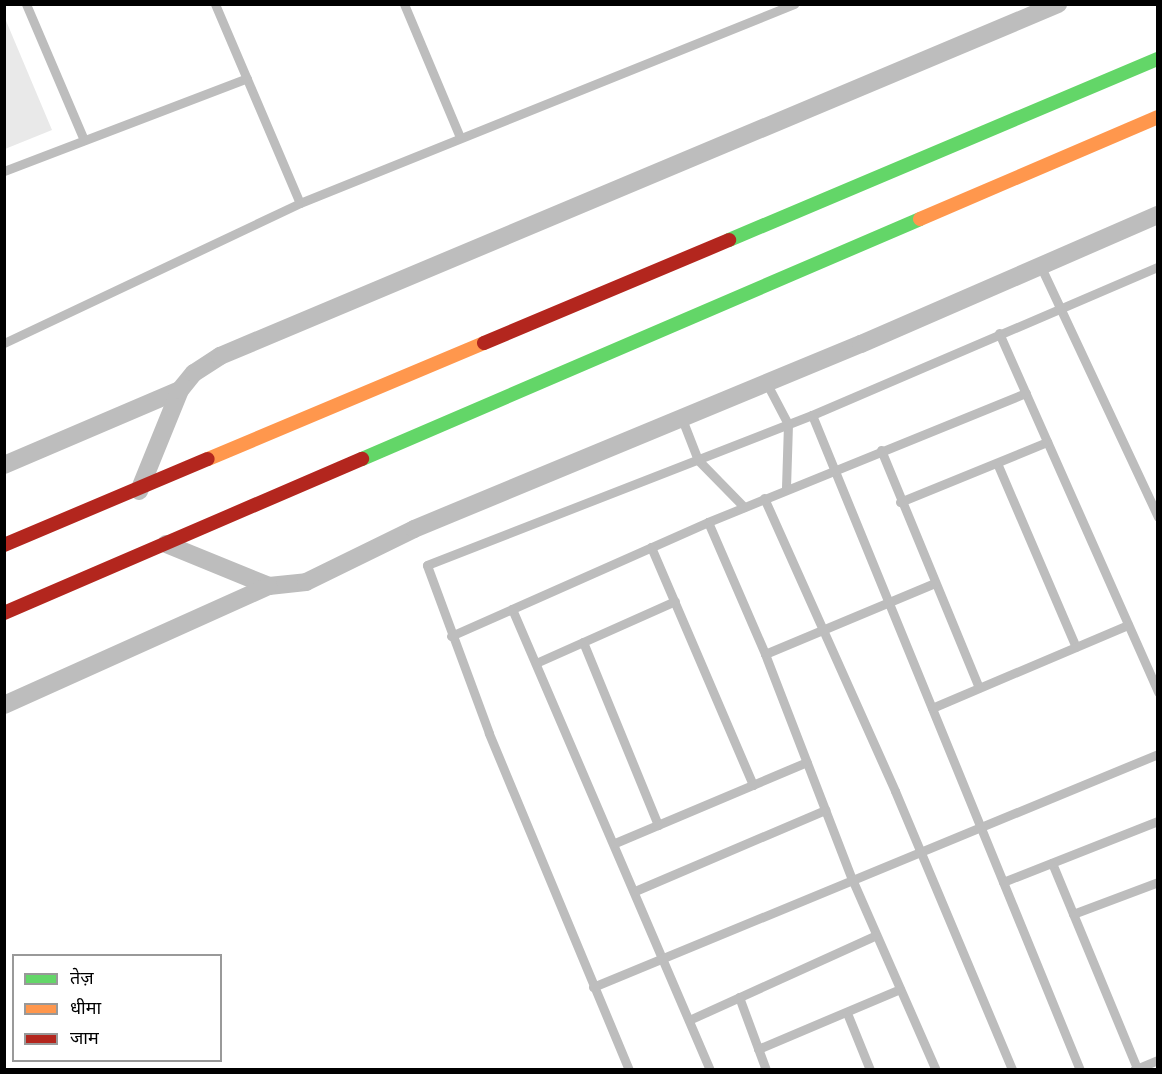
<!DOCTYPE html>
<html>
<head>
<meta charset="utf-8">
<style>
	body { margin:0 }
	#map { position:relative; width:1162px; height:1074px; overflow:hidden; background:#fff; font-family:"Roboto Condensed","Noto Sans Devanagari",sans-serif }
	div>[style] { position:absolute }
	[style*='--x'] { left:calc(var(--x)*1px); top:calc(var(--y)*1px); width:calc(var(--w)*1px); rotate:calc(var(--a)*1deg) }
	.green>* { inset:0; background:#e9e9e9 }
	.lane>* { height:9px; margin:-4.5px; padding:0 4.5px; transform-origin:4.5px; border-radius:4.5px; background:#bdbdbd }
	.street>* { height:18px; margin:-9px; padding:0 9px; transform-origin:9px; border-radius:9px; background:#bdbdbd }
	.fast>* { height:14px; margin:-7px; padding:0 7px; transform-origin:7px; border-radius:7px; background:#63d668 }
	.slow>* { height:14px; margin:-7px; padding:0 7px; transform-origin:7px; border-radius:7px; background:#ff974d }
	.jam>* { height:14px; margin:-7px; padding:0 7px; transform-origin:7px; border-radius:7px; background:#b3261e }
	span { translate:-50% -50%; white-space:nowrap; text-align:center; line-height:1.15; -webkit-text-stroke:6px #fff; paint-order:stroke }
	.frame { position:absolute; inset:0; border:6px solid #000; pointer-events:none }
	.legend { position:absolute; left:12px; top:954px; width:210px; height:108px; box-sizing:border-box; background:#fff; border:2px solid #999; margin:0; padding:8px 10px; list-style:none; font-size:18px; color:#000 }
	.legend li { display:flex; align-items:center; gap:12px; height:30px }
	.legend b { width:30px; border:2px solid #999 }
</style>
</head>
<body>
<div id="map">
	<div class="green">
		<div style="clip-path:polygon(4px 16px,52px 130px,5px 149px,4px 149px)"></div>
	</div>
	<div class="lane">
		<div style="--x:26;--y:4;--w:148;--a:66.9"></div>
		<div style="--x:215;--y:4;--w:216;--a:66.9"></div>
		<div style="--x:404;--y:4;--w:144;--a:67.2"></div>
		<div style="--x:4;--y:171;--w:260;--a:-20.9"></div>
		<div style="--x:1040;--y:265;--w:278;--a:64.9"></div>
		<div style="--x:999;--y:333;--w:393;--a:66.1"></div>
		<div style="--x:4;--y:343;--w:327;--a:-25.3"></div>
		<div style="--x:300;--y:203;--w:533;--a:-21.94"></div>
		<div style="--x:767;--y:384;--w:45;--a:62.3"></div>
		<div style="--x:788;--y:424;--w:65;--a:91.8"></div>
		<div style="--x:812;--y:415;--w:708;--a:67.75"></div>
		<div style="--x:682;--y:419;--w:44;--a:68.7"></div>
		<div style="--x:698;--y:460;--w:66;--a:45.6"></div>
		<div style="--x:881;--y:450;--w:257;--a:67.6"></div>
		<div style="--x:997;--y:463;--w:200;--a:66.8"></div>
		<div style="--x:764;--y:498;--w:321;--a:65.9"></div>
		<div style="--x:895;--y:791;--w:303;--a:67.2"></div>
		<div style="--x:900;--y:502;--w:159;--a:-22.2"></div>
		<div style="--x:708;--y:522;--w:144;--a:66.6"></div>
		<div style="--x:765;--y:654;--w:241;--a:68.9"></div>
		<div style="--x:852;--y:879;--w:209;--a:66.3"></div>
		<div style="--x:651;--y:547;--w:259;--a:66.8"></div>
		<div style="--x:512;--y:609;--w:502;--a:66.76"></div>
		<div style="--x:451;--y:636;--w:281;--a:-23.9"></div>
		<div style="--x:708;--y:522;--w:343;--a:-22.1"></div>
		<div style="--x:583;--y:642;--w:198;--a:67.7"></div>
		<div style="--x:765;--y:654;--w:184;--a:-22.7"></div>
		<div style="--x:536;--y:663;--w:152;--a:-24"></div>
		<div style="--x:932;--y:708;--w:213;--a:-23"></div>
		<div style="--x:615;--y:843;--w:208;--a:-22.9"></div>
		<div style="--x:1052;--y:863;--w:222;--a:67.5"></div>
		<div style="--x:1003;--y:882;--w:167;--a:-21.5"></div>
		<div style="--x:635;--y:891;--w:207;--a:-23.1"></div>
		<div style="--x:1073;--y:914;--w:91;--a:-20.6"></div>
		<div style="--x:593;--y:987;--w:611;--a:-22.41"></div>
		<div style="--x:739;--y:997;--w:78;--a:69.7"></div>
		<div style="--x:847;--y:1013;--w:61;--a:68"></div>
		<div style="--x:689;--y:1020;--w:205;--a:-24.4"></div>
		<div style="--x:758;--y:1049;--w:154;--a:-22.9"></div>
		<div style="--x:629;--y:1070;--w:365;--a:-112.6"></div>
		<div style="--x:489;--y:733;--w:179;--a:-110.3"></div>
		<div style="--x:427;--y:565;--w:413;--a:-21.3"></div>
		<div style="--x:812;--y:415;--w:376;--a:-23.2"></div>
		<div style="--x:1134;--y:1070;--w:26;--a:-23"></div>
	</div>
	<div class="street">
		<div style="--x:4;--y:465;--w:191;--a:-23.1"></div>
		<div style="--x:139;--y:491;--w:109;--a:-67.9"></div>
		<div style="--x:180;--y:390;--w:22;--a:-51"></div>
		<div style="--x:194;--y:373;--w:31;--a:-33"></div>
		<div style="--x:220;--y:356;--w:909;--a:-22.78"></div>
		<div style="--x:166;--y:544;--w:111;--a:22.2"></div>
		<div style="--x:269;--y:586;--w:37;--a:-6"></div>
		<div style="--x:306;--y:582;--w:120;--a:-26.1"></div>
		<div style="--x:414;--y:529;--w:484;--a:-22.5"></div>
		<div style="--x:861;--y:344;--w:324;--a:-23.5"></div>
		<div style="--x:4;--y:705;--w:290;--a:-24.2"></div>
	</div>
	<div class="fast">
		<div style="--x:729;--y:240;--w:466;--a:-22.9"></div>
		<div style="--x:362;--y:459;--w:607;--a:-23.27"></div>
	</div>
	<div class="slow">
		<div style="--x:920;--y:219;--w:259;--a:-23.2"></div>
		<div style="--x:208;--y:459;--w:299;--a:-22.8"></div>
	</div>
	<div class="jam">
		<div style="--x:484;--y:343;--w:266;--a:-22.8"></div>
		<div style="--x:4;--y:545;--w:221;--a:-22.9"></div>
		<div style="--x:4;--y:613;--w:390;--a:-23.3"></div>
	</div>
	<div class="frame"></div>
	<ul class="legend">
	<li><b style="height:8px;background:#63d668"></b>तेज़</li>
	<li><b style="height:8px;background:#ff974d"></b>धीमा</li>
	<li><b style="height:8px;background:#b3261e"></b>जाम</li>
	</ul>
</div>
</body>
</html>
